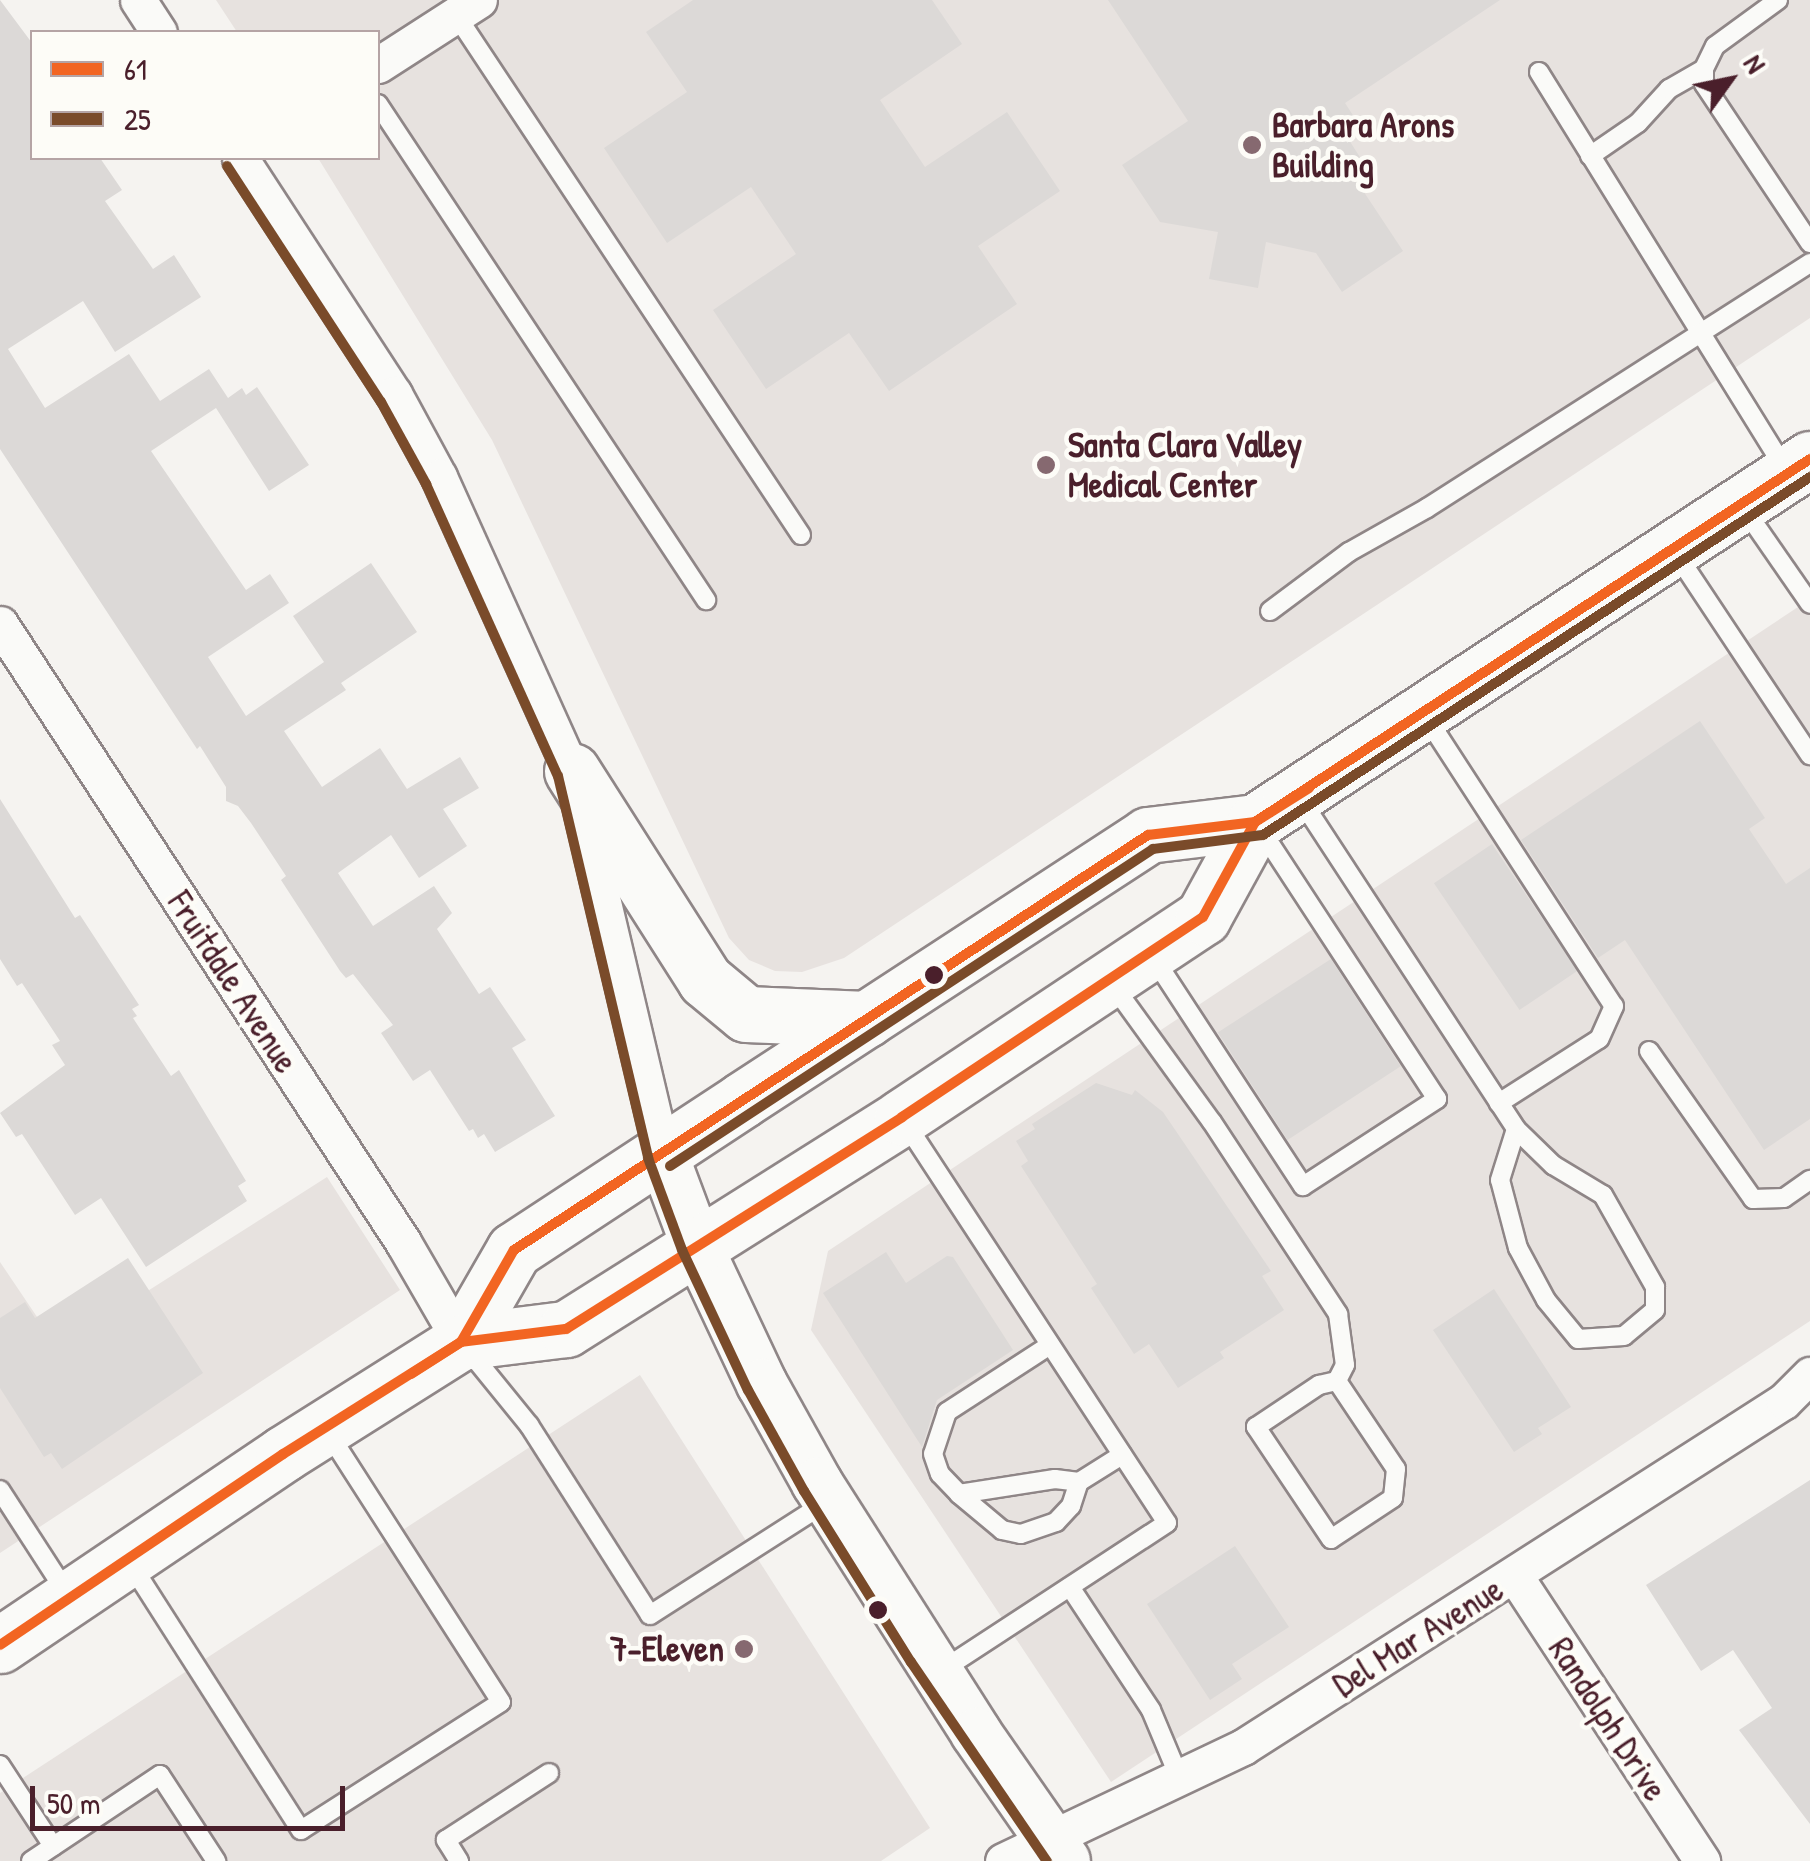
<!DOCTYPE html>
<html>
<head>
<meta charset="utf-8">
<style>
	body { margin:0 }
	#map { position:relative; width:1810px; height:1861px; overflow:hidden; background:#f5f3f0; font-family:"Patrick Hand",sans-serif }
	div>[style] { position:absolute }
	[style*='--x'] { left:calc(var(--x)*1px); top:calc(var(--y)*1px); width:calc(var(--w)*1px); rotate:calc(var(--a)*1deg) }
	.built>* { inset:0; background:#e7e2df }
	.building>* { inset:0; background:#dcd9d7; transform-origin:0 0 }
	.roads { filter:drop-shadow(2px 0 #8f8687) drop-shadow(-2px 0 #8f8687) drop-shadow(0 2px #8f8687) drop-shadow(0 -2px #8f8687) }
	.lane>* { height:18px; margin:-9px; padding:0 9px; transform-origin:9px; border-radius:9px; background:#fafaf8 }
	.street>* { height:35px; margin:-17.5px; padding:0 17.5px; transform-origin:17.5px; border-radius:17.5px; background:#fafaf8 }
	.secondary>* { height:50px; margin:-25px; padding:0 25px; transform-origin:25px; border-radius:25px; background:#fafaf8 }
	.primary>* { height:55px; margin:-27.5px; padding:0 27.5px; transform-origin:27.5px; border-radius:27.5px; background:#fafaf8 }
	.bus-1>* { height:10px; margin:-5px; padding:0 5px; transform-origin:5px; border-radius:5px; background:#f26522 }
	.bus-2>* { height:10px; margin:-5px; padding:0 5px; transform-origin:5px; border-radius:5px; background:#7a4b2a }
	.dots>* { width:28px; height:28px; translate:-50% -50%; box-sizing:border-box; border:5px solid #fdfcf7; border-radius:50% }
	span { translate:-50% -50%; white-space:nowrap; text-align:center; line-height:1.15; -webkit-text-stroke:9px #fdfcf7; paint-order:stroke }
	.poi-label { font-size:35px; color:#4a1f2b; font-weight:700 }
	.left { translate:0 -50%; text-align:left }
	.right { translate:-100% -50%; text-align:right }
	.street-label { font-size:35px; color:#4a1f2b }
	.legend { position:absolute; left:30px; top:30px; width:350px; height:130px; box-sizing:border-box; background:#fdfcf7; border:2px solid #b5a4a5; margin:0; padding:12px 18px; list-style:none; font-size:30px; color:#4a1f2b }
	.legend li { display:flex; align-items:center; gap:20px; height:50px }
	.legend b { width:50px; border:2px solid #b5a4a5 }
	.north { position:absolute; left:1680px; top:30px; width:100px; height:100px; -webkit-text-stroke:8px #fdfcf7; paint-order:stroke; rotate:57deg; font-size:28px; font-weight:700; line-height:40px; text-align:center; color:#4a1f2b }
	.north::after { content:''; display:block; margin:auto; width:35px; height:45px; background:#4a1f2b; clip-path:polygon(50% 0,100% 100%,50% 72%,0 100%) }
	.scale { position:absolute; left:30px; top:1786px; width:315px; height:45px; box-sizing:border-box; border:5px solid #4a1f2b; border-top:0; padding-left:12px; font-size:30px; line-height:35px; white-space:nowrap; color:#4a1f2b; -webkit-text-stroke:8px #fdfcf7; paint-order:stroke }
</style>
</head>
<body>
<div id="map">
	<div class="built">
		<div style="clip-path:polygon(216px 0,1810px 0,1810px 318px,844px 958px,802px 972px,775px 971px,749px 960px,729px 938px,492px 440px,318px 158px,378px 158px,378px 32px,237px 32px)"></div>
		<div style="clip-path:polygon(1810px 599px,1810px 1321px,1111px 1782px,811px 1330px,828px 1251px)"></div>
		<div style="clip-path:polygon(327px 1177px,400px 1290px,0 1553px,0 1262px,58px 1348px)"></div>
		<div style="clip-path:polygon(640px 1375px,930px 1828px,881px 1861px,0 1861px,0 1793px)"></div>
	</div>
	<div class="building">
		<div style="clip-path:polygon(0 0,32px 43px,32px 158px,100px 158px,122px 190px,105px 201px,153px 269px,174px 255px,201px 297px,115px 352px,83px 301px,8px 349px,45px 408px,129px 354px,160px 401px,209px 369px,228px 398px,242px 388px,246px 395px,257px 387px,309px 465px,269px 491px,216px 408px,151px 451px,246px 590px,270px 574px,289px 603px,208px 657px,246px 716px,324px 662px,293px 616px,371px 563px,417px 632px,341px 683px,346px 690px,284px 731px,322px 787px,380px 748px,407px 789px,460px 757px,479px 788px,443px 809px,467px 846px,419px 878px,391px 835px,338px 873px,373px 926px,434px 886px,452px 913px,437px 929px,479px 994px,490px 987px,526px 1040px,512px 1048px,555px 1116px,495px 1152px,484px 1134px,478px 1138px,473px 1129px,469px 1131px,430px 1070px,413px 1081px,381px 1033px,393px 1025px,353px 974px,346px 978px,340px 971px,281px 880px,286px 876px,251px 823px,238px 806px,226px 801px,226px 787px,200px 746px,197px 749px,0 449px)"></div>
		<div style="clip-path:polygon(693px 0,932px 0,962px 44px,880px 100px,925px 167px,1007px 112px,1060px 191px,978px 246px,1017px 304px,889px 391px,849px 333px,766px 389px,713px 310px,796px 254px,751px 187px,667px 243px,604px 148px,687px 92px,646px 32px)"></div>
		<div style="clip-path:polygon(1108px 0,1500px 0,1345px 103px,1356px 120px,1342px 129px,1363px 162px,1350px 171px,1403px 251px,1342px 292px,1316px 253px,1266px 242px,1258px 288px,1209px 279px,1218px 232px,1160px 222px,1122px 165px,1188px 121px)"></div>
		<div style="clip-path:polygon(1700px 721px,1765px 818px,1749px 829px,1786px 884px,1810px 868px,1810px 1119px,1764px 1150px,1625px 940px,1598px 958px,1521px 840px)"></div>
		<div style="clip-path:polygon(0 799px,75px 918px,80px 915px,139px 1005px,132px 1009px,137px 1016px,133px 1018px,171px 1076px,179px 1070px,246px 1181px,238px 1186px,247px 1201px,146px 1267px,101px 1198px,75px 1215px,22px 1134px,16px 1137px,0 1113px,65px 1065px,52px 1045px,60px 1041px,22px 983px,17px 986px,0 959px)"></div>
		<div style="left:1492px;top:844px;width:153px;height:70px;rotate:56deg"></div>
		<div style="left:1331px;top:959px;width:128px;height:135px;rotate:57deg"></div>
		<div style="clip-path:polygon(1096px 1083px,1132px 1095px,1135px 1090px,1163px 1112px,1271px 1271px,1262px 1276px,1284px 1310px,1220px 1352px,1224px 1358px,1178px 1388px,1149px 1344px,1134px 1354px,1091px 1288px,1097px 1284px,1021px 1166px,1028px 1161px,1016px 1141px,1035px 1129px,1032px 1124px)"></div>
		<div style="clip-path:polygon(886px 1252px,906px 1283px,947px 1256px,953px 1257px,1013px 1350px,937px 1400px,922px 1447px,823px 1293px)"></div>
		<div style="clip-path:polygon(128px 1258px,203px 1373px,62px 1469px,51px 1453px,44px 1457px,0 1388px,0 1318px,25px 1302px,35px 1318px)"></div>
		<div style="clip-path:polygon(1494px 1289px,1571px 1407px,1538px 1428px,1542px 1434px,1514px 1452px,1433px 1330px)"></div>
		<div style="clip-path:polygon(1810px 1480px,1810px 1824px,1739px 1730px,1772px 1708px,1733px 1650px,1701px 1671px,1646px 1585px)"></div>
		<div style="clip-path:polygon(1235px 1546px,1289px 1627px,1232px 1664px,1242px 1679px,1210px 1700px,1147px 1604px)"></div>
	</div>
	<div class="roads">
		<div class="lane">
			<div style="--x:1778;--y:0;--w:78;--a:143.9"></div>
			<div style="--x:1715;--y:46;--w:25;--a:116"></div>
			<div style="--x:1704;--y:69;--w:15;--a:90"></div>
			<div style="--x:1704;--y:84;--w:191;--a:56.3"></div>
			<div style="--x:456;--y:15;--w:624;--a:56.44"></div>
			<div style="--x:1539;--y:72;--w:467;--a:58.2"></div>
			<div style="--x:378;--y:104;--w:595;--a:56.52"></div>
			<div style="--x:1590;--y:156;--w:58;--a:-34.5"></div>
			<div style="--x:1638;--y:123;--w:46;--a:-47.6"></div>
			<div style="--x:1669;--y:89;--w:40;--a:-29.7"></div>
			<div style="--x:1745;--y:510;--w:114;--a:55.3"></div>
			<div style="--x:1675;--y:552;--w:244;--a:56.4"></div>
			<div style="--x:1270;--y:611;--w:99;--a:-36.8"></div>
			<div style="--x:1349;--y:552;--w:90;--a:-29.4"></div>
			<div style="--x:1427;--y:508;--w:455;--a:-32.6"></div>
			<div style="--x:1426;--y:717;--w:345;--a:57"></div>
			<div style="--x:1614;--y:1006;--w:36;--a:114"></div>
			<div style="--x:1599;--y:1039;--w:119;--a:147.4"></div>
			<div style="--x:1301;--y:800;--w:393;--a:56.8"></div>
			<div style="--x:1516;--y:1129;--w:52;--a:44.2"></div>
			<div style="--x:1553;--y:1165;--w:58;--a:31"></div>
			<div style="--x:1603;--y:1195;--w:106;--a:60.5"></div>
			<div style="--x:1655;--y:1287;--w:23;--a:90"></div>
			<div style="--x:1655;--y:1310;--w:40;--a:140"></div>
			<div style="--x:1624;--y:1336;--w:46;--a:176.3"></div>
			<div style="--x:1578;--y:1339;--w:50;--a:-129.4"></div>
			<div style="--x:1546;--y:1300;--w:59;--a:-118.3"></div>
			<div style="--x:1518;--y:1248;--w:70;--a:-104.8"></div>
			<div style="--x:1500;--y:1180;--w:53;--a:-72.6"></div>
			<div style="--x:1153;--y:957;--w:274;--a:56.8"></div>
			<div style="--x:1303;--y:1186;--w:160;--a:-33"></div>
			<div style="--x:1437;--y:1099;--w:321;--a:-123.2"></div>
			<div style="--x:1112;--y:984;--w:170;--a:54.1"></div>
			<div style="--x:1212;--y:1122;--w:230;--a:56.7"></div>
			<div style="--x:1338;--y:1314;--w:51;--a:82.2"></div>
			<div style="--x:1345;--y:1365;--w:18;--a:117"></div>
			<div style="--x:1337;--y:1381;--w:106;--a:56.2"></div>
			<div style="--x:1396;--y:1469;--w:29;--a:96"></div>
			<div style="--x:1393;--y:1498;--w:74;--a:146.5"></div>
			<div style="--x:1331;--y:1539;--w:135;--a:-123.8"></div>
			<div style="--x:1256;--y:1427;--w:76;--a:-33.7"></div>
			<div style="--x:1319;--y:1385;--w:18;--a:-13"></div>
			<div style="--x:1649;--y:1051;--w:181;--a:54.9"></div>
			<div style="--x:1753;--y:1199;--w:31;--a:-2"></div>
			<div style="--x:1784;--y:1198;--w:32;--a:-35"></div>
			<div style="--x:904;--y:1121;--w:480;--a:56.8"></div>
			<div style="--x:1167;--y:1523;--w:269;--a:146.8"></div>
			<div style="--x:1050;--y:1345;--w:123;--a:147"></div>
			<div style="--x:947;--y:1412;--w:44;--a:108.4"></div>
			<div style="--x:933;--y:1454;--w:21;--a:71"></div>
			<div style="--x:940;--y:1474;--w:28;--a:46"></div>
			<div style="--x:959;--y:1494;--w:56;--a:39.9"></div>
			<div style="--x:1002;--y:1530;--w:19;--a:12"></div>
			<div style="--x:1021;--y:1534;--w:37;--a:-19"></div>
			<div style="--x:1056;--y:1522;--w:22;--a:-47"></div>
			<div style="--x:1071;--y:1506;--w:25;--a:-72"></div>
			<div style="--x:468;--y:1350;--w:97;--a:50.9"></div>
			<div style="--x:529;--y:1425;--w:225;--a:57.5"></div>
			<div style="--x:650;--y:1615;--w:208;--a:-32.6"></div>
			<div style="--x:0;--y:1490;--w:125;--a:57.1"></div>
			<div style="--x:959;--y:1494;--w:97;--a:-8.9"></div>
			<div style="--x:1055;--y:1479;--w:24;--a:7"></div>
			<div style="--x:1079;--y:1482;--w:51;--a:-32.1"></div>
			<div style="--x:130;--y:1563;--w:317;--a:57.4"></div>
			<div style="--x:301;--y:1830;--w:237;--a:-32.6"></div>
			<div style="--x:501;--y:1702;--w:320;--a:-122.7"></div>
			<div style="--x:1070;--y:1587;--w:147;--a:56.6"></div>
			<div style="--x:1151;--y:1710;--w:73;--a:67.3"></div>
			<div style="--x:0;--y:1765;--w:97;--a:56.8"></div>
			<div style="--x:31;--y:1861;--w:155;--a:-33.7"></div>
			<div style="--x:160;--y:1775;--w:103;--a:56.9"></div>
			<div style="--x:459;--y:1861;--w:25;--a:-122"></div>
			<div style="--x:446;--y:1840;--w:123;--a:-33"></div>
		</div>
		<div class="street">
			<div style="--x:138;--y:0;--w:38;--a:57"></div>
			<div style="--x:378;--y:65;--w:120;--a:-32.8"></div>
			<div style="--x:240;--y:158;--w:282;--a:56.9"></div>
			<div style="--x:394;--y:394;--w:94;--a:61.5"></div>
			<div style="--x:439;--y:477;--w:323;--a:65.7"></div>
			<div style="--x:572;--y:771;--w:392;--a:76.7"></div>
			<div style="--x:0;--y:624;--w:738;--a:56.89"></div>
			<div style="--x:403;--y:1242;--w:116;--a:59.9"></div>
			<div style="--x:1515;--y:1576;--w:341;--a:56.7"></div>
			<div style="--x:1003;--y:1861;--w:266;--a:-25.4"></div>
			<div style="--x:1243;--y:1747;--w:642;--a:-32.6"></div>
			<div style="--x:1784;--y:1401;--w:37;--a:-45"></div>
		</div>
		<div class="secondary">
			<div style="--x:662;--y:1153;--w:97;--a:69.5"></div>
			<div style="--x:696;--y:1244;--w:155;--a:64.8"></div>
			<div style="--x:762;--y:1384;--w:113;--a:60.9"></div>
			<div style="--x:817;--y:1483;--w:296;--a:57.5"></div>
			<div style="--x:976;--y:1733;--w:156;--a:55.2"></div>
		</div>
		<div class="primary">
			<div style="--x:572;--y:771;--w:248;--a:57.5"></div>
			<div style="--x:705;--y:980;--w:53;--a:39.7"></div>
			<div style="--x:746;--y:1014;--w:121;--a:2.4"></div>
			<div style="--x:461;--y:1342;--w:106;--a:-60.1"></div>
			<div style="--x:514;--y:1250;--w:273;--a:-33.3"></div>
			<div style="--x:742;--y:1100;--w:485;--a:-33.1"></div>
			<div style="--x:1148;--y:835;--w:108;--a:-6.9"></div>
			<div style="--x:1255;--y:822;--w:663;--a:-33.19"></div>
			<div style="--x:0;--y:1645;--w:341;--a:-34"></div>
			<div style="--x:283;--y:1454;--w:210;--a:-32.2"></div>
			<div style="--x:461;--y:1342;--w:106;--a:-7.1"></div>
			<div style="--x:566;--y:1329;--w:397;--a:-32.2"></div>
			<div style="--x:902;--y:1117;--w:361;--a:-33.6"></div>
			<div style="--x:1203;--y:917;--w:108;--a:-61.3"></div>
		</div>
	</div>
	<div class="bus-1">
		<div style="--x:411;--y:1374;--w:59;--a:-32.6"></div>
		<div style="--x:461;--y:1342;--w:106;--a:-60.1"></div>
		<div style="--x:514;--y:1250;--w:758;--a:-33.21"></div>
		<div style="--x:1148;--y:835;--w:108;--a:-6.9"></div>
		<div style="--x:1255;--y:822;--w:64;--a:-32.2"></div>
		<div style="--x:0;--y:1645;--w:341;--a:-34"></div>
		<div style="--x:283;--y:1454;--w:210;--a:-32.2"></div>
		<div style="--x:461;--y:1342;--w:106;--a:-7.1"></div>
		<div style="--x:566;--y:1329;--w:397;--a:-32.2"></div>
		<div style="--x:902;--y:1117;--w:361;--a:-33.6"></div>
		<div style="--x:1203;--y:917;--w:108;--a:-61.3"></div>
		<div style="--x:1255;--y:822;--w:663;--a:-33.19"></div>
	</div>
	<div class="bus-2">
		<div style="--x:227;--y:166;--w:282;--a:56.9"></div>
		<div style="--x:381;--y:402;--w:94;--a:61.2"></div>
		<div style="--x:426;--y:484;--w:320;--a:65.7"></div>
		<div style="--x:558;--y:776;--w:392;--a:76.7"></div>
		<div style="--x:648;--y:1158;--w:98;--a:69.7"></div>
		<div style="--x:682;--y:1250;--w:155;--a:64.8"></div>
		<div style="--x:748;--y:1390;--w:115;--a:61"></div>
		<div style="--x:804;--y:1491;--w:202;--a:58"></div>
		<div style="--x:911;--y:1662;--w:241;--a:55.7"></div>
		<div style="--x:670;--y:1166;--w:578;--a:-33.28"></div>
		<div style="--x:1153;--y:849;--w:111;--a:-7.3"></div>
		<div style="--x:1263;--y:835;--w:654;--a:-33.2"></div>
	</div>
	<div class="dots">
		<div style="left:1252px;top:145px;background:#866970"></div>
		<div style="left:1046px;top:465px;background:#866970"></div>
		<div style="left:934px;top:975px;background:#4a1f2b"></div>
		<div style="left:878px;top:1610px;background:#4a1f2b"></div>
		<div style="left:744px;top:1649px;background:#866970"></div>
	</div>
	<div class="poi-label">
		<span class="left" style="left:1272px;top:145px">Barbara Arons<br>Building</span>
		<span class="left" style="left:1068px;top:465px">Santa Clara Valley<br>Medical Center</span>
		<span class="right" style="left:724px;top:1649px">7-Eleven</span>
	</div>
	<div class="street-label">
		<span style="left:233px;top:982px;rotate:57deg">Fruitdale Avenue</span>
		<span style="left:1418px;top:1637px;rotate:-32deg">Del Mar Avenue</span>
		<span style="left:1608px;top:1719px;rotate:57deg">Randolph Drive</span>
	</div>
	<ul class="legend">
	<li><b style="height:12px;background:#f26522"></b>61</li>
	<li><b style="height:12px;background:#7a4b2a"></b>25</li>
	</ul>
	<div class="north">N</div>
	<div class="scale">50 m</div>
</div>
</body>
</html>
